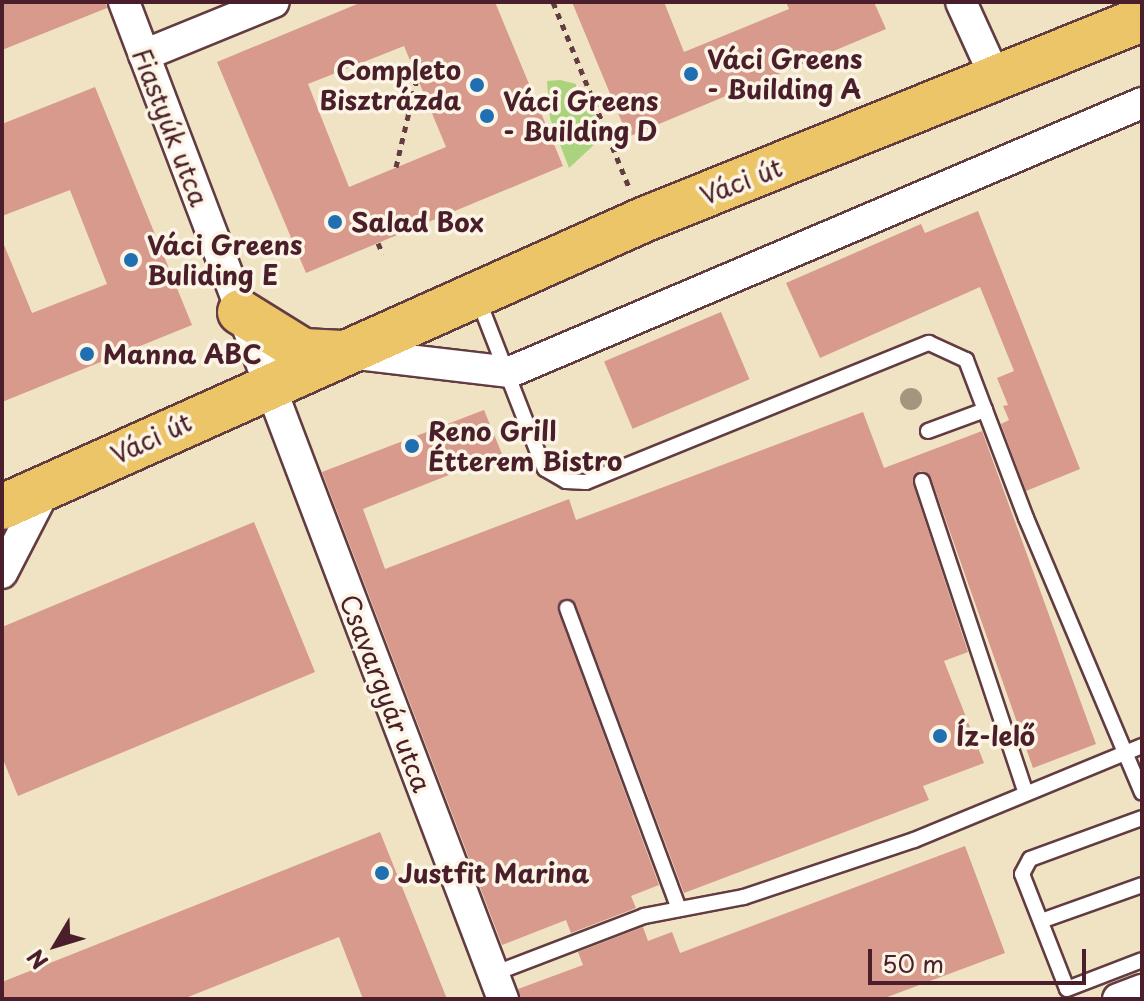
<!DOCTYPE html>
<html>
<head>
<meta charset="utf-8">
<style>
	body { margin:0 }
	#map { position:relative; width:1144px; height:1001px; overflow:hidden; background:#efe3c4; font-family:"Playpen Sans",sans-serif }
	div>[style] { position:absolute }
	[style*='--x'] { left:calc(var(--x)*1px); top:calc(var(--y)*1px); width:calc(var(--w)*1px); rotate:calc(var(--a)*1deg) }
	.green>* { inset:0; background:#abd37e }
	.building>* { inset:0; background:#d79a8d; transform-origin:0 0 }
	.path>* { height:5px; margin-top:-2.5px; transform-origin:0; background:repeating-linear-gradient(90deg,#633c42 0 6px,transparent 0 12px) }
	.roads { filter:drop-shadow(2px 0 #633c42) drop-shadow(-2px 0 #633c42) drop-shadow(0 2px #633c42) drop-shadow(0 -2px #633c42) }
	.lane>* { height:14px; margin:-7px; padding:0 7px; transform-origin:7px; border-radius:7px; background:#fff }
	.street>* { height:30px; margin:-15px; padding:0 15px; transform-origin:15px; border-radius:15px; background:#fff }
	.primary>* { height:44px; margin:-22px; padding:0 22px; transform-origin:22px; border-radius:22px; background:#edc569 }
	.trees>* { width:22px; height:22px; margin:-11px; border-radius:50%; background:#a4957e }
	.dots>* { width:22px; height:22px; translate:-50% -50%; box-sizing:border-box; border:4px solid #fcf5e5; border-radius:50% }
	span { translate:-50% -50%; white-space:nowrap; text-align:center; line-height:1.15; -webkit-text-stroke:7px #fcf5e5; paint-order:stroke }
	.poi-label { font-size:26px; color:#4a1f2b; font-weight:700 }
	.left { translate:0 -50%; text-align:left }
	.right { translate:-100% -50%; text-align:right }
	.street-label { font-size:26px; color:#4a1f2b }
	.frame { position:absolute; inset:0; border:4px solid #4a1f2b; pointer-events:none }
	.north { position:absolute; left:16px; top:905px; width:80px; height:80px; -webkit-text-stroke:6px #fcf5e5; paint-order:stroke; rotate:232deg; font-size:22px; font-weight:700; line-height:32px; text-align:center; color:#4a1f2b }
	.north::after { content:''; display:block; margin:auto; width:28px; height:36px; background:#4a1f2b; clip-path:polygon(50% 0,100% 100%,50% 72%,0 100%) }
	.scale { position:absolute; left:868px; top:949px; width:218px; height:36px; box-sizing:border-box; border:4px solid #4a1f2b; border-top:0; padding-left:10px; font-size:24px; line-height:28px; white-space:nowrap; color:#4a1f2b; -webkit-text-stroke:6px #fcf5e5; paint-order:stroke }
</style>
</head>
<body>
<div id="map">
	<div class="green">
		<div style="clip-path:polygon(560px 80px,576px 84px,576px 105px,591px 104px,599px 130px,596px 143px,569px 168px,550px 118px,547px 81px)"></div>
	</div>
	<div class="building">
		<div style="clip-path:polygon(2px 2px,106px 2px,107px 8px,2px 50px)"></div>
		<div style="clip-path:polygon(evenodd,362px 2px,495px 2px,563px 166px,306px 273px,217px 62px,362px 2px,404px 46px,446px 147px,349px 187px,308px 84px,404px 46px)"></div>
		<div style="clip-path:polygon(572px 2px,664px 2px,684px 52px,789px 9px,786px 2px,874px 2px,886px 29px,628px 137px)"></div>
		<div style="clip-path:polygon(95px 87px,192px 325px,2px 402px,2px 240px,32px 313px,107px 284px,70px 190px,2px 216px,2px 124px)"></div>
		<div style="clip-path:polygon(978px 211px,1080px 469px,1026px 491px,1001px 424px,1009px 420px,1003px 406px,1008px 405px,997px 378px,1014px 371px,980px 287px,820px 358px,786px 283px,921px 224px,925px 233px)"></div>
		<div style="left:721px;top:312px;width:73px;height:127px;rotate:67deg"></div>
		<div style="clip-path:polygon(484px 410px,502px 454px,363px 509px,385px 569px,569px 499px,576px 520px,863px 412px,884px 468px,982px 431px,1096px 744px,1033px 768px,931px 478px,920px 471px,913px 484px,968px 652px,944px 661px,984px 763px,923px 786px,929px 800px,684px 893px,576px 605px,563px 599px,558px 611px,659px 885px,631px 896px,636px 908px,571px 933px,566px 920px,502px 945px,322px 472px)"></div>
		<div style="clip-path:polygon(254px 522px,315px 672px,18px 796px,2px 757px,2px 627px)"></div>
		<div style="clip-path:polygon(380px 832px,447px 999px,363px 999px,339px 937px,183px 999px,2px 999px,2px 982px)"></div>
		<div style="clip-path:polygon(965px 846px,1005px 953px,882px 999px,521px 999px,518px 989px,583px 965px,578px 952px,643px 927px,648px 941px,672px 932px,680px 953px)"></div>
	</div>
	<div class="path">
		<div style="--x:553;--y:2;--w:203;--a:67.7"></div>
		<div style="--x:396;--y:167;--w:91;--a:-76.7"></div>
		<div style="--x:378;--y:243;--w:12;--a:66"></div>
	</div>
	<div class="roads">
		<div class="lane">
			<div style="--x:478;--y:299;--w:171;--a:68.7"></div>
			<div style="--x:540;--y:458;--w:12;--a:66"></div>
			<div style="--x:545;--y:469;--w:24;--a:30"></div>
			<div style="--x:566;--y:481;--w:20;--a:3"></div>
			<div style="--x:586;--y:482;--w:370;--a:-22.1"></div>
			<div style="--x:929;--y:343;--w:41;--a:24.7"></div>
			<div style="--x:966;--y:360;--w:169;--a:69.2"></div>
			<div style="--x:1026;--y:518;--w:298;--a:67.1"></div>
			<div style="--x:928;--y:431;--w:61;--a:-20.2"></div>
			<div style="--x:922;--y:481;--w:329;--a:71.6"></div>
			<div style="--x:567;--y:608;--w:321;--a:69.6"></div>
			<div style="--x:1142;--y:818;--w:119;--a:159.9"></div>
			<div style="--x:1030;--y:859;--w:17;--a:118"></div>
			<div style="--x:1022;--y:874;--w:123;--a:68.6"></div>
			<div style="--x:1067;--y:989;--w:80;--a:-21.1"></div>
			<div style="--x:1041;--y:921;--w:107;--a:-19.6"></div>
			<div style="--x:493;--y:974;--w:162;--a:-21"></div>
			<div style="--x:644;--y:916;--w:102;--a:-10.8"></div>
			<div style="--x:744;--y:897;--w:179;--a:-18.5"></div>
			<div style="--x:914;--y:840;--w:247;--a:-22.4"></div>
		</div>
		<div class="street">
			<div style="--x:124;--y:2;--w:1067;--a:69.19"></div>
			<div style="--x:961;--y:2;--w:87;--a:65.5"></div>
			<div style="--x:144;--y:55;--w:140;--a:-22.2"></div>
			<div style="--x:348;--y:353;--w:163;--a:6.7"></div>
			<div style="--x:510;--y:372;--w:687;--a:-23.06"></div>
			<div style="--x:2;--y:573;--w:98;--a:-62.7"></div>
			<div style="--x:1118;--y:999;--w:26;--a:-21"></div>
		</div>
		<div class="primary">
			<div style="--x:240;--y:312;--w:74;--a:31.8"></div>
			<div style="--x:303;--y:351;--w:40;--a:2.9"></div>
			<div style="--x:2;--y:507;--w:702;--a:-24.12"></div>
			<div style="--x:643;--y:220;--w:538;--a:-21.94"></div>
		</div>
	</div>
	<div class="trees">
		<div style="left:911px;top:399px"></div>
	</div>
	<div class="dots">
		<div style="left:691px;top:74px;background:#1f6fb2"></div>
		<div style="left:477px;top:85px;background:#1f6fb2"></div>
		<div style="left:487px;top:116px;background:#1f6fb2"></div>
		<div style="left:335px;top:222px;background:#1f6fb2"></div>
		<div style="left:131px;top:260px;background:#1f6fb2"></div>
		<div style="left:87px;top:354px;background:#1f6fb2"></div>
		<div style="left:412px;top:446px;background:#1f6fb2"></div>
		<div style="left:940px;top:736px;background:#1f6fb2"></div>
		<div style="left:382px;top:873px;background:#1f6fb2"></div>
	</div>
	<div class="poi-label">
		<span class="left" style="left:707px;top:74px">Váci Greens<br>- Building A</span>
		<span class="right" style="left:461px;top:85px">Completo<br>Bisztrázda</span>
		<span class="left" style="left:503px;top:116px">Váci Greens<br>- Building D</span>
		<span class="left" style="left:351px;top:222px">Salad Box</span>
		<span class="left" style="left:147px;top:260px">Váci Greens<br>Buliding E</span>
		<span class="left" style="left:103px;top:354px">Manna ABC</span>
		<span class="left" style="left:428px;top:446px">Reno Grill<br>Étterem Bistro</span>
		<span class="left" style="left:956px;top:736px">Íz-lelő</span>
		<span class="left" style="left:398px;top:873px">Justfit Marina</span>
	</div>
	<div class="street-label">
		<span style="left:171px;top:127px;rotate:69deg">Fiastyúk utca</span>
		<span style="left:741px;top:181px;rotate:-21deg">Váci út</span>
		<span style="left:151px;top:438px;rotate:-25deg">Váci út</span>
		<span style="left:386px;top:693px;rotate:69deg">Csavargyár utca</span>
	</div>
	<div class="frame"></div>
	<div class="north">N</div>
	<div class="scale">50 m</div>
</div>
</body>
</html>
